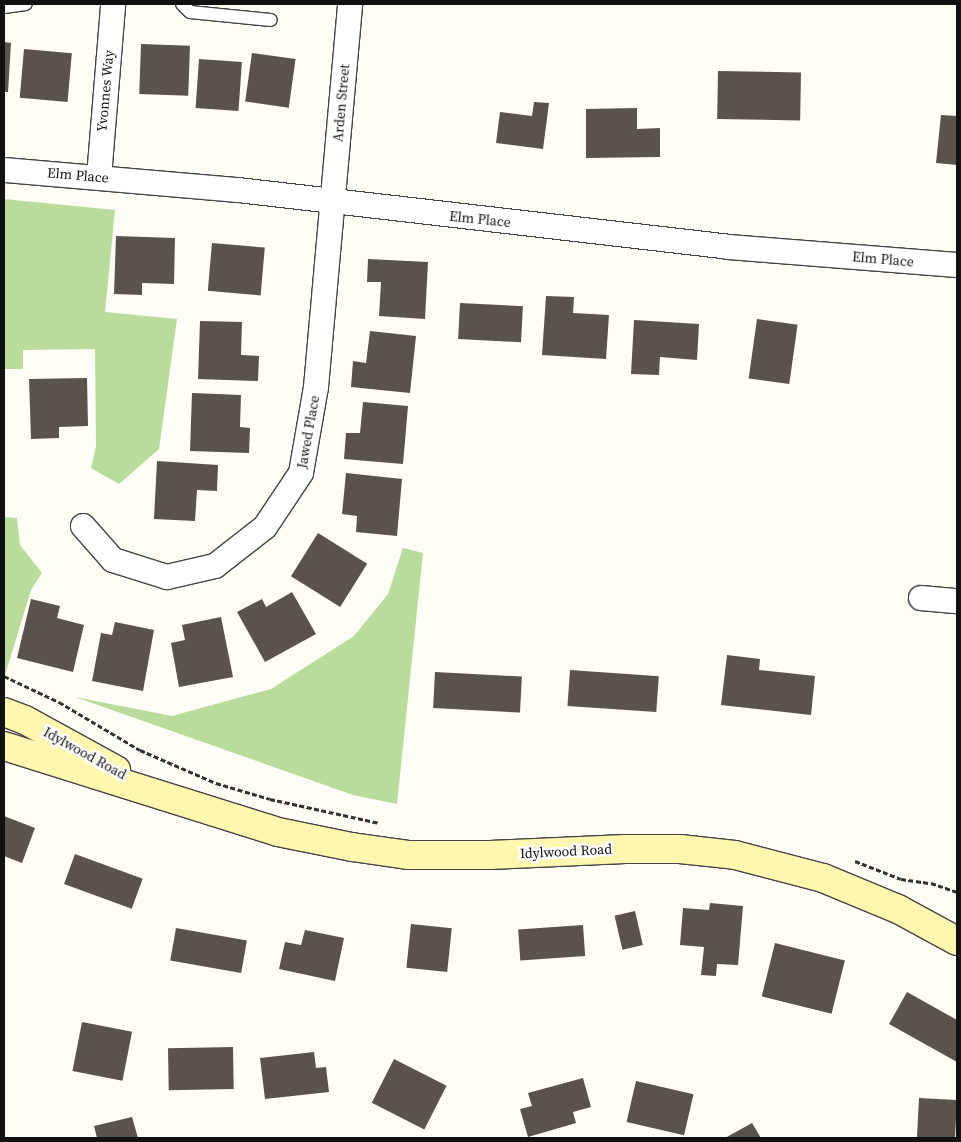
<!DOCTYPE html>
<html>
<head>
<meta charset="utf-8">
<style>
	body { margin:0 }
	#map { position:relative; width:961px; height:1142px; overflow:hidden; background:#fffdf5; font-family:"Source Serif 4",serif }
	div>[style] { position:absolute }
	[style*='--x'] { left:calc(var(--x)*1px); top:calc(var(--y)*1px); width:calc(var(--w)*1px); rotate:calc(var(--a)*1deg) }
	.forest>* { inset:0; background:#b9dc9c }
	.building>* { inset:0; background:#5a524d; transform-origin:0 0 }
	.path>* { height:3px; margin-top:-1.5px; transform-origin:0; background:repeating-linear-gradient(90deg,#333 0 5px,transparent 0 7.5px) }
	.roads { filter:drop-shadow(1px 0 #444) drop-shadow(-1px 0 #444) drop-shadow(0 1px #444) drop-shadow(0 -1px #444) }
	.service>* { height:12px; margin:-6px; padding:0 6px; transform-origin:6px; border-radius:6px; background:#fff }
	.minor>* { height:24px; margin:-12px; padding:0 12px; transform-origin:12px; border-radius:12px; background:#fff }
	.secondary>* { height:28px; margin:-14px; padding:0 14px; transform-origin:14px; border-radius:14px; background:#fff6b0 }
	span { translate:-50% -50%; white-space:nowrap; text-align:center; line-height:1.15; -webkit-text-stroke:5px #fff; paint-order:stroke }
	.street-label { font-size:14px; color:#111 }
	.frame { position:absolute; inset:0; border:5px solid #111; pointer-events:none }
</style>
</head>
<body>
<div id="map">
	<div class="forest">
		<div style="clip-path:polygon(4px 199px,115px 210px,105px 312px,177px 319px,159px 449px,119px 484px,91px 468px,96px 447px,95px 349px,23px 350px,23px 369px,4px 369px)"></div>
		<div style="clip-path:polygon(4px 517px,17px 518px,20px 545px,42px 573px,31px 590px,5px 675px)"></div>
		<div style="clip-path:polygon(403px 548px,423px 553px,397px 804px,353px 795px,75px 697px,172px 716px,271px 689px,354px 636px,388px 594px)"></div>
	</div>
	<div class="building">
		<div style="clip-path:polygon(4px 42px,11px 43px,8px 92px,4px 92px)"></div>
		<div style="left:141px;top:44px;width:49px;height:50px;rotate:2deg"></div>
		<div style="left:24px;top:49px;width:48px;height:49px;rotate:5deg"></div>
		<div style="left:252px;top:53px;width:44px;height:49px;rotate:8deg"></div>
		<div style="left:199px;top:59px;width:43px;height:49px;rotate:4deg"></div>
		<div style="left:718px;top:71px;width:83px;height:48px;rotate:1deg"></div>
		<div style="clip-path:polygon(534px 102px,549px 103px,543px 149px,496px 143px,500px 112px,532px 116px)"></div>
		<div style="clip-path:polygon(637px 108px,637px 129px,660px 128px,660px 157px,586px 158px,586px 109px)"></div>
		<div style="clip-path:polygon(941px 115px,957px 116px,957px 165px,936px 163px)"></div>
		<div style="clip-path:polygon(116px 236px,175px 238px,174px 284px,142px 283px,142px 295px,114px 294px)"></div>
		<div style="left:212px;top:243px;width:53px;height:48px;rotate:5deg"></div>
		<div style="clip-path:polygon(368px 259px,428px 262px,425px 319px,379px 316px,381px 282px,367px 282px)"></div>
		<div style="clip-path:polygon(546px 296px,574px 297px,573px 313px,609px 315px,606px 359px,542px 355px)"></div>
		<div style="left:460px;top:303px;width:63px;height:36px;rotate:3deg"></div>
		<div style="left:757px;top:319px;width:41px;height:60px;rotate:8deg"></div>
		<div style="clip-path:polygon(634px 320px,699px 324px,697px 360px,660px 357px,659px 375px,631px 374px)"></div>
		<div style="clip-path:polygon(200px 321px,242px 322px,241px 355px,259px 356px,258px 381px,198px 379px)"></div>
		<div style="clip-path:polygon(370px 331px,416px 336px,410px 393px,351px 387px,353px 361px,366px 363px)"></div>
		<div style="clip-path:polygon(87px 378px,88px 426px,59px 427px,59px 438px,31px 439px,29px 379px)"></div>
		<div style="clip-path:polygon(192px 393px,241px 395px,240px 427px,250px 428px,249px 453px,190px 451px)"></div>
		<div style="clip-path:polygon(363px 402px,408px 406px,403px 464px,344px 459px,346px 433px,360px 433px)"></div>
		<div style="clip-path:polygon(157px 461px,218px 465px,217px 491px,197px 490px,195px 521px,154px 519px)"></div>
		<div style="clip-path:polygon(346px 473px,402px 479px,397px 536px,356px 532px,357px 516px,342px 514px)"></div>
		<div style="left:318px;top:533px;width:58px;height:51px;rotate:32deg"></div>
		<div style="clip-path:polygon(292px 592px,316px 634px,265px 662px,237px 612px,262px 599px,266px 607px)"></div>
		<div style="clip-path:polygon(31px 599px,60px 606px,57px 618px,84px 625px,73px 672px,17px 658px)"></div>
		<div style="clip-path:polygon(221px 617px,233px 677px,179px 687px,171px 643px,185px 640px,182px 625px)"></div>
		<div style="clip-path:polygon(115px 622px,154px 630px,143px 691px,92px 681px,101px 633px,112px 635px)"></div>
		<div style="clip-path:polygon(727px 655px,760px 659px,759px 670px,815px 676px,811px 715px,721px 705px)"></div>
		<div style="left:570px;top:670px;width:89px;height:36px;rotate:4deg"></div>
		<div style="left:435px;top:672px;width:87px;height:36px;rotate:3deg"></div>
		<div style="clip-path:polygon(4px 816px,35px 828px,22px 863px,4px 856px)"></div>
		<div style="left:75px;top:854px;width:72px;height:32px;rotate:20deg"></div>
		<div style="clip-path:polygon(710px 903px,743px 906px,738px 965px,717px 964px,716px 976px,701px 975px,704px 947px,680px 945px,683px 908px,709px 910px)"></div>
		<div style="left:635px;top:911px;width:35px;height:21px;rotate:77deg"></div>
		<div style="left:411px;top:924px;width:41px;height:44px;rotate:6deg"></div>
		<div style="left:583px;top:925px;width:31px;height:65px;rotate:86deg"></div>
		<div style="left:176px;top:928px;width:72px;height:33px;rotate:10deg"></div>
		<div style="clip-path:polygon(305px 930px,344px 938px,335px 981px,279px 969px,285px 942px,301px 945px)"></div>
		<div style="left:775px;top:943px;width:72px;height:55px;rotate:14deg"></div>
		<div style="clip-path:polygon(907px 992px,957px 1020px,957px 1062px,889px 1024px)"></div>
		<div style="left:82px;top:1022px;width:51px;height:50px;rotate:11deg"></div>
		<div style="left:233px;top:1047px;width:42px;height:65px;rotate:89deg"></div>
		<div style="clip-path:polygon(314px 1052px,316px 1068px,326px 1067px,329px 1092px,265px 1099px,260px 1058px)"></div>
		<div style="left:394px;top:1059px;width:59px;height:49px;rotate:27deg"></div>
		<div style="clip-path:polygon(583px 1078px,591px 1107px,573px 1112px,576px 1123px,528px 1137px,520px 1109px,532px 1106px,528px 1093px)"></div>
		<div style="left:636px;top:1081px;width:59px;height:42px;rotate:13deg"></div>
		<div style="left:919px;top:1098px;width:38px;height:40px;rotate:3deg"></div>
		<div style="clip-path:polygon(132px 1117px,138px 1138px,97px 1138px,94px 1126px)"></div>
		<div style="clip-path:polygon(752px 1123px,761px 1138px,725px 1138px)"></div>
	</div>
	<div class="path">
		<div style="--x:4;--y:676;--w:61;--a:25.3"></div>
		<div style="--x:59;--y:702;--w:94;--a:30.7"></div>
		<div style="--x:140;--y:750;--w:83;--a:23.5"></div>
		<div style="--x:216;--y:783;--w:56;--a:16.5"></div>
		<div style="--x:270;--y:799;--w:112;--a:12.4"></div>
		<div style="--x:855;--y:861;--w:49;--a:21.4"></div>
		<div style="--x:901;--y:879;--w:30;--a:8"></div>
		<div style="--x:931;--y:883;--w:28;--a:19"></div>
	</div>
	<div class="roads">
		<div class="service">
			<div style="--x:182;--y:4;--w:11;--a:45"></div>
			<div style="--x:190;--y:12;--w:81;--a:5.6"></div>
			<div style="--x:4;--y:7;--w:22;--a:-8"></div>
		</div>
		<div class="minor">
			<div style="--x:4;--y:170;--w:235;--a:4.9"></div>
			<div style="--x:238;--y:190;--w:493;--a:6.6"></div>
			<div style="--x:728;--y:247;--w:230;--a:4.5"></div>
			<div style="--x:99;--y:177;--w:173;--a:-85.3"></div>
			<div style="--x:83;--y:526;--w:45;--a:48.6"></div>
			<div style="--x:113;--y:560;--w:57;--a:17.5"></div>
			<div style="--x:167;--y:577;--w:49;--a:-12.9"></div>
			<div style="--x:215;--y:566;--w:63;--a:-38"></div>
			<div style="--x:265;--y:527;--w:65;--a:-56.3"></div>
			<div style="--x:301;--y:473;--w:87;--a:-80.1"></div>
			<div style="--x:316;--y:387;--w:385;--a:-84.9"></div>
			<div style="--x:921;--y:598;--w:36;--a:5"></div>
		</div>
		<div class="secondary">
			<div style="--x:4;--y:712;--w:22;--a:21"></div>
			<div style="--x:25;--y:720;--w:104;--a:28.8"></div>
			<div style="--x:4;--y:746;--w:287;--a:17.4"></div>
			<div style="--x:278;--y:832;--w:76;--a:11.5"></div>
			<div style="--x:352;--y:847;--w:58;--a:8"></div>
			<div style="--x:409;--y:855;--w:81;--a:0"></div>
			<div style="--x:490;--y:855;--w:135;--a:-2.5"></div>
			<div style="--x:625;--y:849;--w:55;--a:0"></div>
			<div style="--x:680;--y:849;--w:55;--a:6.2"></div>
			<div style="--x:735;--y:855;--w:91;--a:14.6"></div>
			<div style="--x:823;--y:878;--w:81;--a:22.5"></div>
			<div style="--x:898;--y:909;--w:67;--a:28.5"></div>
		</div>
	</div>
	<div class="street-label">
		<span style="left:105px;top:91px;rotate:-85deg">Yvonnes Way</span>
		<span style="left:341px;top:103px;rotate:-85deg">Arden Street</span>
		<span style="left:78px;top:175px;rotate:5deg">Elm Place</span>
		<span style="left:480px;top:219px;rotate:6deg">Elm Place</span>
		<span style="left:883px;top:259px;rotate:5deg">Elm Place</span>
		<span style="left:308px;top:432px;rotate:-80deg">Jawed Place</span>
		<span style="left:85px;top:753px;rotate:29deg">Idylwood Road</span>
		<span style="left:566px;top:851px;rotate:-3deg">Idylwood Road</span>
	</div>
	<div class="frame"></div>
</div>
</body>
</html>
